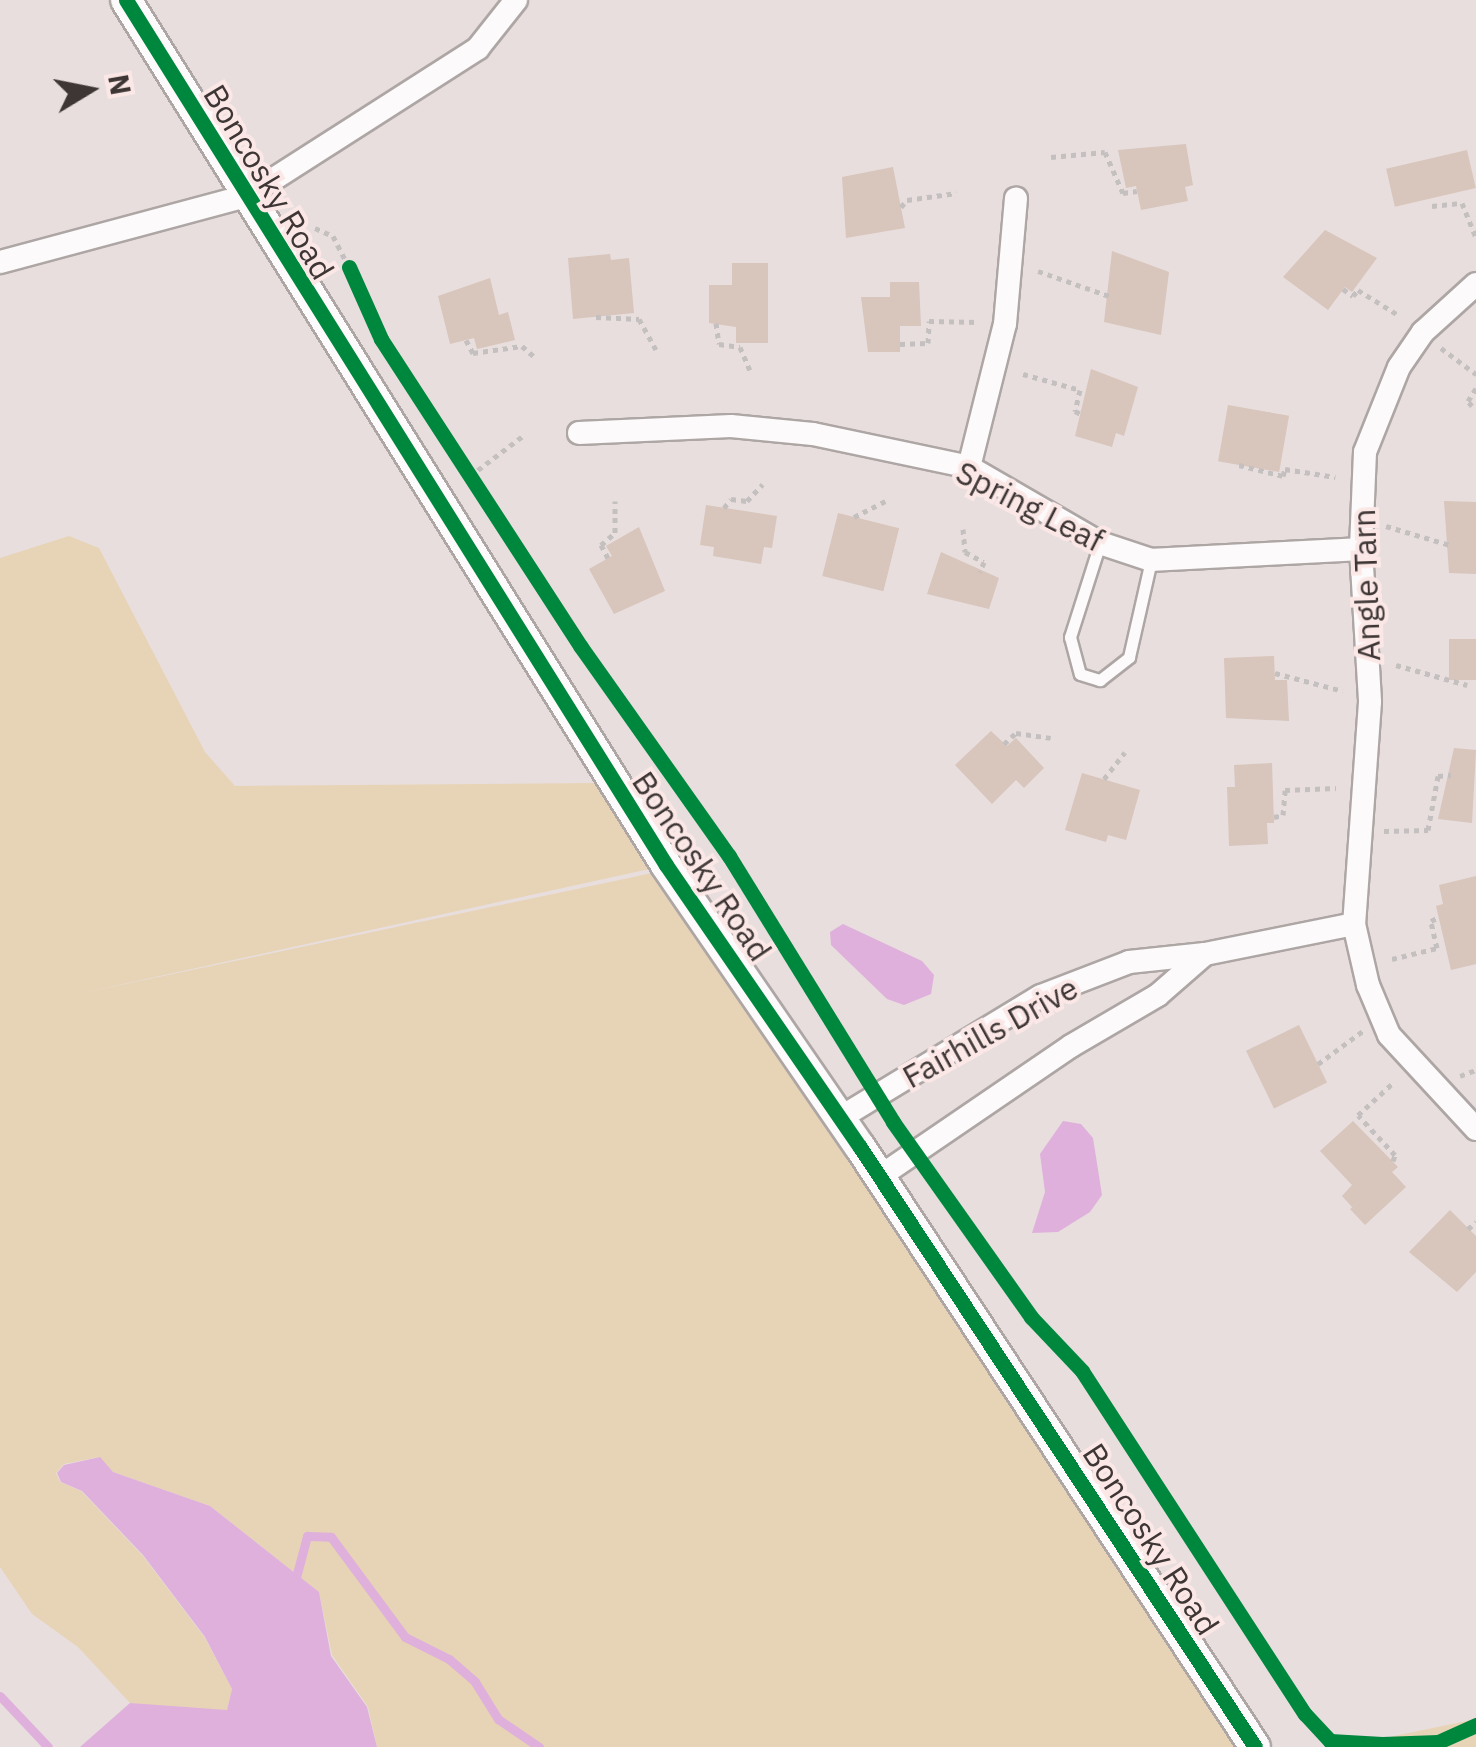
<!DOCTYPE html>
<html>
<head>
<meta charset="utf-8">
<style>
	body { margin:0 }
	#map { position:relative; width:1476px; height:1747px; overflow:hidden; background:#e8dede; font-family:"IBM Plex Sans",sans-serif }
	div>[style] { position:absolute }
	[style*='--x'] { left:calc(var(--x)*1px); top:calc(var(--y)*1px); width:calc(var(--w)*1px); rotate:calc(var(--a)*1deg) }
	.green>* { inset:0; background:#e7d4b6 }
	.water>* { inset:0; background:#dfb0dc }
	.stream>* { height:9px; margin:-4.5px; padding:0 4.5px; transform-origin:4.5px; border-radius:4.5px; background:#dfb0dc }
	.building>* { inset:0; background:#d8c5bb; transform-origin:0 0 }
	.path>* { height:5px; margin-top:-2.5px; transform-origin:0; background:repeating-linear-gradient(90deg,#c4c0c0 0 5px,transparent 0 10px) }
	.roads { filter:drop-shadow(2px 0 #ada6a5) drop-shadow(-2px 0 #ada6a5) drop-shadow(0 2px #ada6a5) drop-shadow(0 -2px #ada6a5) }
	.service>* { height:11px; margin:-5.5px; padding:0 5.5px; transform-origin:5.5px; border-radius:5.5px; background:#fcfafa }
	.minor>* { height:22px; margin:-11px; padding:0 11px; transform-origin:11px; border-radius:11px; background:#fcfafa }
	.tertiary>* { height:30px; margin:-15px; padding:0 15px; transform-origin:15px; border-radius:15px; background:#fcfafa }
	.cycleway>* { height:15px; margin:-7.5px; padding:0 7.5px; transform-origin:7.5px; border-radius:7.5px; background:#00873e }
	span { translate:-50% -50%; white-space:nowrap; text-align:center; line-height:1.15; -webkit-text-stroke:8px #fbe8e6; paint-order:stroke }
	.street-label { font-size:32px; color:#3d3635 }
	.north { position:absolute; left:40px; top:40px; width:100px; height:100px; -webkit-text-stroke:8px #fbe8e6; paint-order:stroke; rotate:80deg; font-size:28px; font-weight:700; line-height:40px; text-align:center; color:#3d3635 }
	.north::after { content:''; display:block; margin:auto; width:35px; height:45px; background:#3d3635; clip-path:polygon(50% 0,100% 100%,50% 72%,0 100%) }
</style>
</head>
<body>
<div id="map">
	<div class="green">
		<div style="clip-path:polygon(69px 536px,99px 548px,205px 752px,235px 786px,597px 783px,654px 868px,73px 995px,657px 872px,1241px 1747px,377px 1747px,368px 1707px,332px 1655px,319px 1592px,210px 1506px,113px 1472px,99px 1457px,64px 1464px,56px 1473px,60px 1482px,81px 1491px,143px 1556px,205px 1638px,232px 1689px,227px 1710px,196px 1713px,130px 1703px,78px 1647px,32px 1614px,0 1567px,0 558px)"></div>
		<div style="clip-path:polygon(1476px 1719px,1476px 1747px,1341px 1747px)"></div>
	</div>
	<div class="water">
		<div style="clip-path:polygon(843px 924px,922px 961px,934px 975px,931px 994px,904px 1005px,887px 999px,831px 945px,830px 932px)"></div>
		<div style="clip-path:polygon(1063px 1121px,1081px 1124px,1093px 1138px,1102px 1195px,1090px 1212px,1058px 1232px,1032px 1233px,1045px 1192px,1040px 1154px)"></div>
		<div style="clip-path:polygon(100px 1457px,113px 1472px,210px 1506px,319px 1592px,331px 1656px,367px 1707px,377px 1747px,80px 1747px,130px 1703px,227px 1710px,232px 1689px,205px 1637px,143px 1555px,82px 1491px,61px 1482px,57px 1473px,64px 1465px)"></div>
	</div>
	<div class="stream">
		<div style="--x:294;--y:1585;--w:51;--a:-75.1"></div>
		<div style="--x:307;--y:1536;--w:24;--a:2"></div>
		<div style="--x:331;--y:1537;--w:124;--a:53.5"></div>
		<div style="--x:405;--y:1637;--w:49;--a:26.6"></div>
		<div style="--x:449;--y:1659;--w:35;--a:41"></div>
		<div style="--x:475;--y:1682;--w:44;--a:58.1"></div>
		<div style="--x:498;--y:1719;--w:50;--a:34.3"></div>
		<div style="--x:0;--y:1696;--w:70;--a:46.7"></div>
	</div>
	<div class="building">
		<div style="clip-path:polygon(1186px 144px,1193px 185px,1185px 187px,1188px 201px,1141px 210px,1136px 186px,1126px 188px,1118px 150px)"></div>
		<div style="left:1467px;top:150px;width:39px;height:83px;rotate:77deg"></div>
		<div style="clip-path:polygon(893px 167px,905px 228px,846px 238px,842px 177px)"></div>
		<div style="clip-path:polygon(1325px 230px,1377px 258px,1352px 292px,1345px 287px,1328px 310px,1283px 277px)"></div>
		<div style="clip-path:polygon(1112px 251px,1169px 272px,1161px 335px,1104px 322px)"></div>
		<div style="clip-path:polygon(610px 254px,611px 260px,629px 258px,634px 313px,573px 319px,568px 258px)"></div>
		<div style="clip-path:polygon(732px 263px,768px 263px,768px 343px,736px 343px,736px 327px,709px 323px,709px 285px,732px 285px)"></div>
		<div style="clip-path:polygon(490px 278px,499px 315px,508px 312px,515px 340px,477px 349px,474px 338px,450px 344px,438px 296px)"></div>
		<div style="clip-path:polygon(890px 282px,919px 282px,921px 326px,900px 326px,900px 352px,868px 352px,861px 297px,890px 297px)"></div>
		<div style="clip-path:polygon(1091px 369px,1138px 387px,1124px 436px,1116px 433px,1112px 447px,1075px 436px)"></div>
		<div style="left:1228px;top:405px;width:62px;height:57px;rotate:10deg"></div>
		<div style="clip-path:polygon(1444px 501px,1476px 502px,1476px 574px,1449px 573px)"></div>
		<div style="clip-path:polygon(706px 505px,777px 516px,772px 548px,764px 547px,761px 564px,713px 556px,714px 547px,700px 545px)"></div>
		<div style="left:838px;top:513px;width:63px;height:65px;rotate:14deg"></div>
		<div style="clip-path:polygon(639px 527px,665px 591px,614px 614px,589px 569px,612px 556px,606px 546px)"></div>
		<div style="clip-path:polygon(941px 552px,999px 578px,989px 609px,927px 594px)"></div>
		<div style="left:1476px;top:639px;width:41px;height:27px;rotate:90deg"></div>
		<div style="clip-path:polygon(1274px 656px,1275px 680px,1287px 680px,1289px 721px,1226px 718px,1224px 658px)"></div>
		<div style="clip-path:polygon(991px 731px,1007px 746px,1016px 738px,1044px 768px,1024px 788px,1016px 780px,992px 804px,955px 765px)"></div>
		<div style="clip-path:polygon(1454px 748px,1476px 750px,1472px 823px,1438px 819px)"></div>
		<div style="clip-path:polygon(1272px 763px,1274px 823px,1267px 823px,1268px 844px,1229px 846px,1227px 787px,1235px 787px,1234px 765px)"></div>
		<div style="clip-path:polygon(1082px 773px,1140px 790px,1126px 840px,1108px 835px,1106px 842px,1065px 830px)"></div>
		<div style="clip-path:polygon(1476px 876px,1476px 964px,1451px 970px,1436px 906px,1443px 904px,1439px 885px)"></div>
		<div style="left:1299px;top:1025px;width:64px;height:59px;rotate:64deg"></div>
		<div style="clip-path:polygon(1353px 1121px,1398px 1167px,1392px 1172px,1406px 1187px,1365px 1225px,1350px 1209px,1363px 1198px,1352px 1207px,1342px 1196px,1352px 1185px,1320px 1151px)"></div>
		<div style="clip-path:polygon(1450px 1210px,1476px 1236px,1476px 1272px,1457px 1292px,1409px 1252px)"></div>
	</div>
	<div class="path">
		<div style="--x:1051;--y:157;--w:54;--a:-5.3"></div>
		<div style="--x:1105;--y:152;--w:45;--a:66.3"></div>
		<div style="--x:1123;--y:193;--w:14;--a:-8"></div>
		<div style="--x:1432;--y:206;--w:30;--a:-6"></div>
		<div style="--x:1462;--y:203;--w:37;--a:68"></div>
		<div style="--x:901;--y:207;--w:9;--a:-49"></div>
		<div style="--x:907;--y:200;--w:50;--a:-8"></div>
		<div style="--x:315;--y:228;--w:20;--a:24"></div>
		<div style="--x:333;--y:236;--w:35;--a:63"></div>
		<div style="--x:1038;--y:271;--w:75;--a:19.4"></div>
		<div style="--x:1343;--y:289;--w:12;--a:35"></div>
		<div style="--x:1353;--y:296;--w:8;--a:-50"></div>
		<div style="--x:1358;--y:290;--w:49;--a:31.8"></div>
		<div style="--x:596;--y:317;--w:43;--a:2.7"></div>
		<div style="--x:639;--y:319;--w:35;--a:61"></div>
		<div style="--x:716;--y:323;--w:21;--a:82"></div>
		<div style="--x:719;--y:344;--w:21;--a:8"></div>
		<div style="--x:740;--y:347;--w:25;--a:67"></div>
		<div style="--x:466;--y:340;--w:15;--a:62"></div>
		<div style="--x:473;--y:353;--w:49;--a:-8.1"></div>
		<div style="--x:522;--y:346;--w:18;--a:41"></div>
		<div style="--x:900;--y:344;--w:28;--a:-2"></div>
		<div style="--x:928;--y:343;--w:22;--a:-87"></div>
		<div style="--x:929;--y:321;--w:50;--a:1.1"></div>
		<div style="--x:1441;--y:348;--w:44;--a:36.6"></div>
		<div style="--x:1023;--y:374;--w:59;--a:15.7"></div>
		<div style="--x:1080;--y:390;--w:22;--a:103"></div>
		<div style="--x:1075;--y:411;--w:7;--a:27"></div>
		<div style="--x:1472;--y:406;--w:6;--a:-129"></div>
		<div style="--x:1468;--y:401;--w:15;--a:-58"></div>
		<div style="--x:1239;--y:465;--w:45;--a:14"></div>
		<div style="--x:1283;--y:476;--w:7;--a:-74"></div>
		<div style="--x:1285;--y:469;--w:51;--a:9.1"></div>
		<div style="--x:470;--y:476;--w:68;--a:-37.2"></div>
		<div style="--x:724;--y:508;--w:11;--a:-52"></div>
		<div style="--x:731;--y:499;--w:16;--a:7"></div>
		<div style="--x:747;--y:501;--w:23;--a:-47"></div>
		<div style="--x:854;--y:517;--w:36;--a:-27"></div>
		<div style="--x:1386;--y:526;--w:67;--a:16.5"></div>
		<div style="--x:963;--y:529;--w:23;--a:85"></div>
		<div style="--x:965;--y:552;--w:21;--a:28"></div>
		<div style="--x:984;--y:562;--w:11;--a:112"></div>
		<div style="--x:608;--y:558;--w:15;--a:-118"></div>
		<div style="--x:601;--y:545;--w:18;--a:-41"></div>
		<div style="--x:615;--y:533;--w:32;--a:-90"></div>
		<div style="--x:1396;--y:665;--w:74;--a:15.7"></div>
		<div style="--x:1275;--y:673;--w:70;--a:14.8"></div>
		<div style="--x:1004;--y:744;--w:16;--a:-43"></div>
		<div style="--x:1016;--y:733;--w:35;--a:8"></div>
		<div style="--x:1104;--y:779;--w:34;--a:-52"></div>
		<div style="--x:1274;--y:817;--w:9;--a:-13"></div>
		<div style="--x:1283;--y:815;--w:25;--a:-85"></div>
		<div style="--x:1285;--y:790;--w:51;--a:-2.2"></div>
		<div style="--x:1384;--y:831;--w:44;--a:-1.3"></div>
		<div style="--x:1428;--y:830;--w:55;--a:-79.5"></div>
		<div style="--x:1438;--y:776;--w:13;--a:-4"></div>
		<div style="--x:1392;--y:959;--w:46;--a:-13.7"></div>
		<div style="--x:1437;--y:948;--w:28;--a:-103"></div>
		<div style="--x:1431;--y:921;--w:9;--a:-27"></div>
		<div style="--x:1318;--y:1064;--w:56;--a:-36.3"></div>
		<div style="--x:1460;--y:1076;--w:17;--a:-21"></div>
		<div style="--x:1393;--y:1161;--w:6;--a:-72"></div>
		<div style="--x:1395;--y:1155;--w:54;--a:-132.8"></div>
		<div style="--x:1358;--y:1115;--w:49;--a:-42.5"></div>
		<div style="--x:1468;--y:1229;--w:11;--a:-41"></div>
	</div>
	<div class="roads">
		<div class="service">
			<div style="--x:1100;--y:543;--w:99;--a:107.7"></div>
			<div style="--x:1070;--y:637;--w:38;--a:75"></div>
			<div style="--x:1080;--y:674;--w:21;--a:17"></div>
			<div style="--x:1100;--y:680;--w:37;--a:-38"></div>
			<div style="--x:1129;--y:657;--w:99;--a:-77.2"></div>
		</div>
		<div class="minor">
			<div style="--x:0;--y:262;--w:256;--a:-15"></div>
			<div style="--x:247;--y:196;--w:274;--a:-32.6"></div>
			<div style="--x:478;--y:48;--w:61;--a:-51.6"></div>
			<div style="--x:1476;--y:284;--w:72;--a:137.8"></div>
			<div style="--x:1423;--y:332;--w:42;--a:124.4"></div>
			<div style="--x:1399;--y:367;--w:92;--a:111.8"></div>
			<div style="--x:1365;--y:452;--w:97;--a:92.4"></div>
			<div style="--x:1361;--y:549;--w:153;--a:86.6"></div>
			<div style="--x:1370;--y:702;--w:223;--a:94.1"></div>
			<div style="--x:1354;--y:924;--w:63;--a:77.1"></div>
			<div style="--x:1368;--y:985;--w:54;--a:67.2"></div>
			<div style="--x:1389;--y:1035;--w:128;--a:47.2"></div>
			<div style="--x:579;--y:433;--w:152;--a:-2.6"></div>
			<div style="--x:731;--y:426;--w:82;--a:5.6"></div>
			<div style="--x:813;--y:434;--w:159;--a:11.9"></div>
			<div style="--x:969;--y:467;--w:151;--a:30.1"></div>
			<div style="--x:1100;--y:543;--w:54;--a:18.4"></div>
			<div style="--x:1151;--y:560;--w:210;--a:-3"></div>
			<div style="--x:969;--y:467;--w:147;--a:-75.9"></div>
			<div style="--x:1005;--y:324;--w:126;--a:-85"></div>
			<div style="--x:840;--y:1118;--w:235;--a:-31.3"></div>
			<div style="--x:1041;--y:996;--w:94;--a:-21.1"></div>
			<div style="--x:1129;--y:962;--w:76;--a:-6"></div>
			<div style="--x:1205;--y:954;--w:152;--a:-11.4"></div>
			<div style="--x:879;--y:1177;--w:232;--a:-34.3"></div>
			<div style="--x:1071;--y:1046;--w:101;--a:-30.4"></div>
			<div style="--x:1158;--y:995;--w:62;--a:-41.1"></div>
		</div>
		<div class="tertiary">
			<div style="--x:126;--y:0;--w:1020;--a:58.02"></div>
			<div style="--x:666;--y:865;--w:342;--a:55.5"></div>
			<div style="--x:860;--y:1147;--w:718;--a:56.64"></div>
		</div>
	</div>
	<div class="cycleway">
		<div style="--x:126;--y:0;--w:1020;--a:58.02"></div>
		<div style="--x:666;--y:865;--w:342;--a:55.5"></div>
		<div style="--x:860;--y:1147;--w:718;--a:56.64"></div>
		<div style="--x:349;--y:267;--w:79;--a:66"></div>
		<div style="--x:381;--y:339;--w:367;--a:57"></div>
		<div style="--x:581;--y:647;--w:256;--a:54.7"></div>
		<div style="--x:729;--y:856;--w:312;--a:58.3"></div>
		<div style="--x:893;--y:1122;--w:239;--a:54.7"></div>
		<div style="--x:1031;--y:1317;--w:74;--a:46.6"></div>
		<div style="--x:1082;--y:1371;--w:409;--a:57"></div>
		<div style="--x:1305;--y:1714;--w:37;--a:47"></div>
		<div style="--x:1330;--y:1741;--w:52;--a:3.3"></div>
		<div style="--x:1382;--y:1744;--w:56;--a:-2"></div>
		<div style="--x:1438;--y:1742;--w:42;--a:-24.1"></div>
	</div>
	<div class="street-label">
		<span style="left:269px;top:182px;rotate:59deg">Boncosky Road</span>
		<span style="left:1030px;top:506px;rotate:27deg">Spring Leaf</span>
		<span style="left:1366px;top:585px;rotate:-92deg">Angle Tarn</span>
		<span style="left:702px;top:866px;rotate:56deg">Boncosky Road</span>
		<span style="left:990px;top:1032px;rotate:-29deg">Fairhills Drive</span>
		<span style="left:1151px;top:1539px;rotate:57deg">Boncosky Road</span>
	</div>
	<div class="north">N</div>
</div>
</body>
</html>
